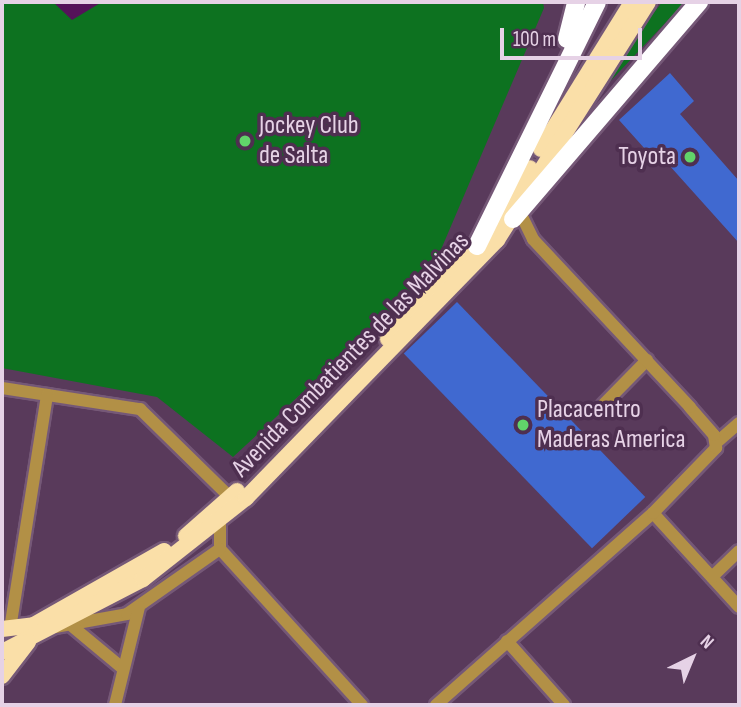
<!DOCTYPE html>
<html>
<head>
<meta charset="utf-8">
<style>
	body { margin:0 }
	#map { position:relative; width:741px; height:707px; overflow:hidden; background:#593a5b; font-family:"Sofia Sans Condensed",sans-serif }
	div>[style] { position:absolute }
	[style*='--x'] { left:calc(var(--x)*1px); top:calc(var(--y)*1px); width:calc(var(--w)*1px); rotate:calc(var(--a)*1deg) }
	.green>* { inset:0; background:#0d7220 }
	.water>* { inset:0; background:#55125a }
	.building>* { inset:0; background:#4069d0; transform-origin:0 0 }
	.roads { filter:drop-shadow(2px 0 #755877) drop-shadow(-2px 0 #755877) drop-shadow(0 2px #755877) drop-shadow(0 -2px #755877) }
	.minor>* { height:12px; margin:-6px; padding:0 6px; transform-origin:6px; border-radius:6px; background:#b29046 }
	.major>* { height:16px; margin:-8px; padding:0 8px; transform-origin:8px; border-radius:8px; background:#fadfa8 }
	.highway>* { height:18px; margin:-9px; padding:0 9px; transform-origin:9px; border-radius:9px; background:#fff }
	.dots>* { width:19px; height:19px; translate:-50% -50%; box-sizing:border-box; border:4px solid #4e2f50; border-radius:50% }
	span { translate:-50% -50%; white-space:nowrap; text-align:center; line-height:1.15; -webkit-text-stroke:7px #4e2f50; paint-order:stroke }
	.poi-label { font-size:26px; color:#e6d2e6 }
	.left { translate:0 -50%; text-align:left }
	.right { translate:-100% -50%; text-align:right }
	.street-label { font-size:26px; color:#e6d2e6 }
	.frame { position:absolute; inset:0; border:4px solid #e6d2e6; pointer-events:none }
	.north { position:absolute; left:657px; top:623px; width:70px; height:70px; -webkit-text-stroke:5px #4e2f50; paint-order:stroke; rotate:43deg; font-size:19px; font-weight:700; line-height:28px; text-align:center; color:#e6d2e6 }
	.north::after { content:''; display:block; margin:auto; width:24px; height:32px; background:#e6d2e6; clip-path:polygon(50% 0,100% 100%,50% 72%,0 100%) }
	.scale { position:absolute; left:500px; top:28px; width:142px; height:32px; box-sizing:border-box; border:4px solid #e6d2e6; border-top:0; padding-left:9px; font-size:21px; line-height:24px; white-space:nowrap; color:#e6d2e6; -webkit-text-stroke:5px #4e2f50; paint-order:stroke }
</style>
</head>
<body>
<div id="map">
	<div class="green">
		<div style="clip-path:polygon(2px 2px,543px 2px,544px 8px,431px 273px,233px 457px,157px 397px,2px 368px)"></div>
		<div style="clip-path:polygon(662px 2px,685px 2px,586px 107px,631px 43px)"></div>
	</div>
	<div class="water">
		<div style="clip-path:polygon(53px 2px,102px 2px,72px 20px)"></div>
	</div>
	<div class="building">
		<div style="clip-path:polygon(670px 73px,694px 101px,680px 114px,739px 181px,739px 243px,660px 155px,654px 159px,619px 120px)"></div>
		<div style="left:457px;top:302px;width:271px;height:74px;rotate:46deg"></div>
	</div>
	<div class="roads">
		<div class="minor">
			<div style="--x:2;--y:388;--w:140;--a:8.7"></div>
			<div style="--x:140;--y:409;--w:127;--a:44.4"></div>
			<div style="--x:603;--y:405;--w:63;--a:-45.6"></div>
			<div style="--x:716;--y:443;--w:30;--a:-41"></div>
			<div style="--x:653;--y:513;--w:127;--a:47.5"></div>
			<div style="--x:220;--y:523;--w:26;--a:90"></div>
			<div style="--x:220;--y:549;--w:211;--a:47.7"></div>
			<div style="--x:712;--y:577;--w:37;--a:-44"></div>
			<div style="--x:55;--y:627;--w:73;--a:-10.2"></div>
			<div style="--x:127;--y:614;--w:113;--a:-35"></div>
			<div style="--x:73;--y:627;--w:62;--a:39.8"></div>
			<div style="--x:10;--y:629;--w:237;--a:-81"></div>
			<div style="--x:507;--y:641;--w:86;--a:48.3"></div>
			<div style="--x:115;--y:705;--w:101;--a:-76.2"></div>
			<div style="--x:436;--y:705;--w:290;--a:-41.5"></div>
			<div style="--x:653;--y:513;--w:91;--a:-45.9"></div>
			<div style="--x:716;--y:448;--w:13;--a:-99"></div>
			<div style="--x:714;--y:435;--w:37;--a:-131"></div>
			<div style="--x:690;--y:407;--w:230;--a:-133.1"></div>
			<div style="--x:533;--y:239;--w:30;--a:-116"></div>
		</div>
		<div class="major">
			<div style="--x:541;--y:149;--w:173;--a:-58.2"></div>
			<div style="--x:496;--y:219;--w:61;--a:-56.3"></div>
			<div style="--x:388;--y:339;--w:129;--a:-46.3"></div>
			<div style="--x:186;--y:536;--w:68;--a:-41.4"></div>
			<div style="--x:32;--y:626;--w:152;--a:-29.6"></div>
			<div style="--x:2;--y:629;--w:32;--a:-7"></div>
			<div style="--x:2;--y:652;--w:159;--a:-27.4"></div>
			<div style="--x:143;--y:579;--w:131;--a:-38.2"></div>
			<div style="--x:246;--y:498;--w:360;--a:-45.8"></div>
			<div style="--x:497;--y:240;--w:282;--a:-57.6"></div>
			<div style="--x:2;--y:676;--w:43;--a:-52.6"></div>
		</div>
		<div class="highway">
			<div style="--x:567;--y:39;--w:38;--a:-76"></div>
			<div style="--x:513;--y:219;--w:286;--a:-49.4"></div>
			<div style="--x:477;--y:246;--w:272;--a:-63.8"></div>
		</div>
	</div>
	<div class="dots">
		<div style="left:245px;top:141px;background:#61d46a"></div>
		<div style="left:690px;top:157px;background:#61d46a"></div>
		<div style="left:523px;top:425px;background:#61d46a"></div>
	</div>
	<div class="poi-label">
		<span class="left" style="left:259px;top:141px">Jockey Club<br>de Salta</span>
		<span class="right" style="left:676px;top:157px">Toyota</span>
		<span class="left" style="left:537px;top:425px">Placacentro<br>Maderas America</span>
	</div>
	<div class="street-label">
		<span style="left:351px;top:355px;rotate:-46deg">Avenida Combatientes de las Malvinas</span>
	</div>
	<div class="frame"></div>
	<div class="north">N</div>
	<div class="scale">100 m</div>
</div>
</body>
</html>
